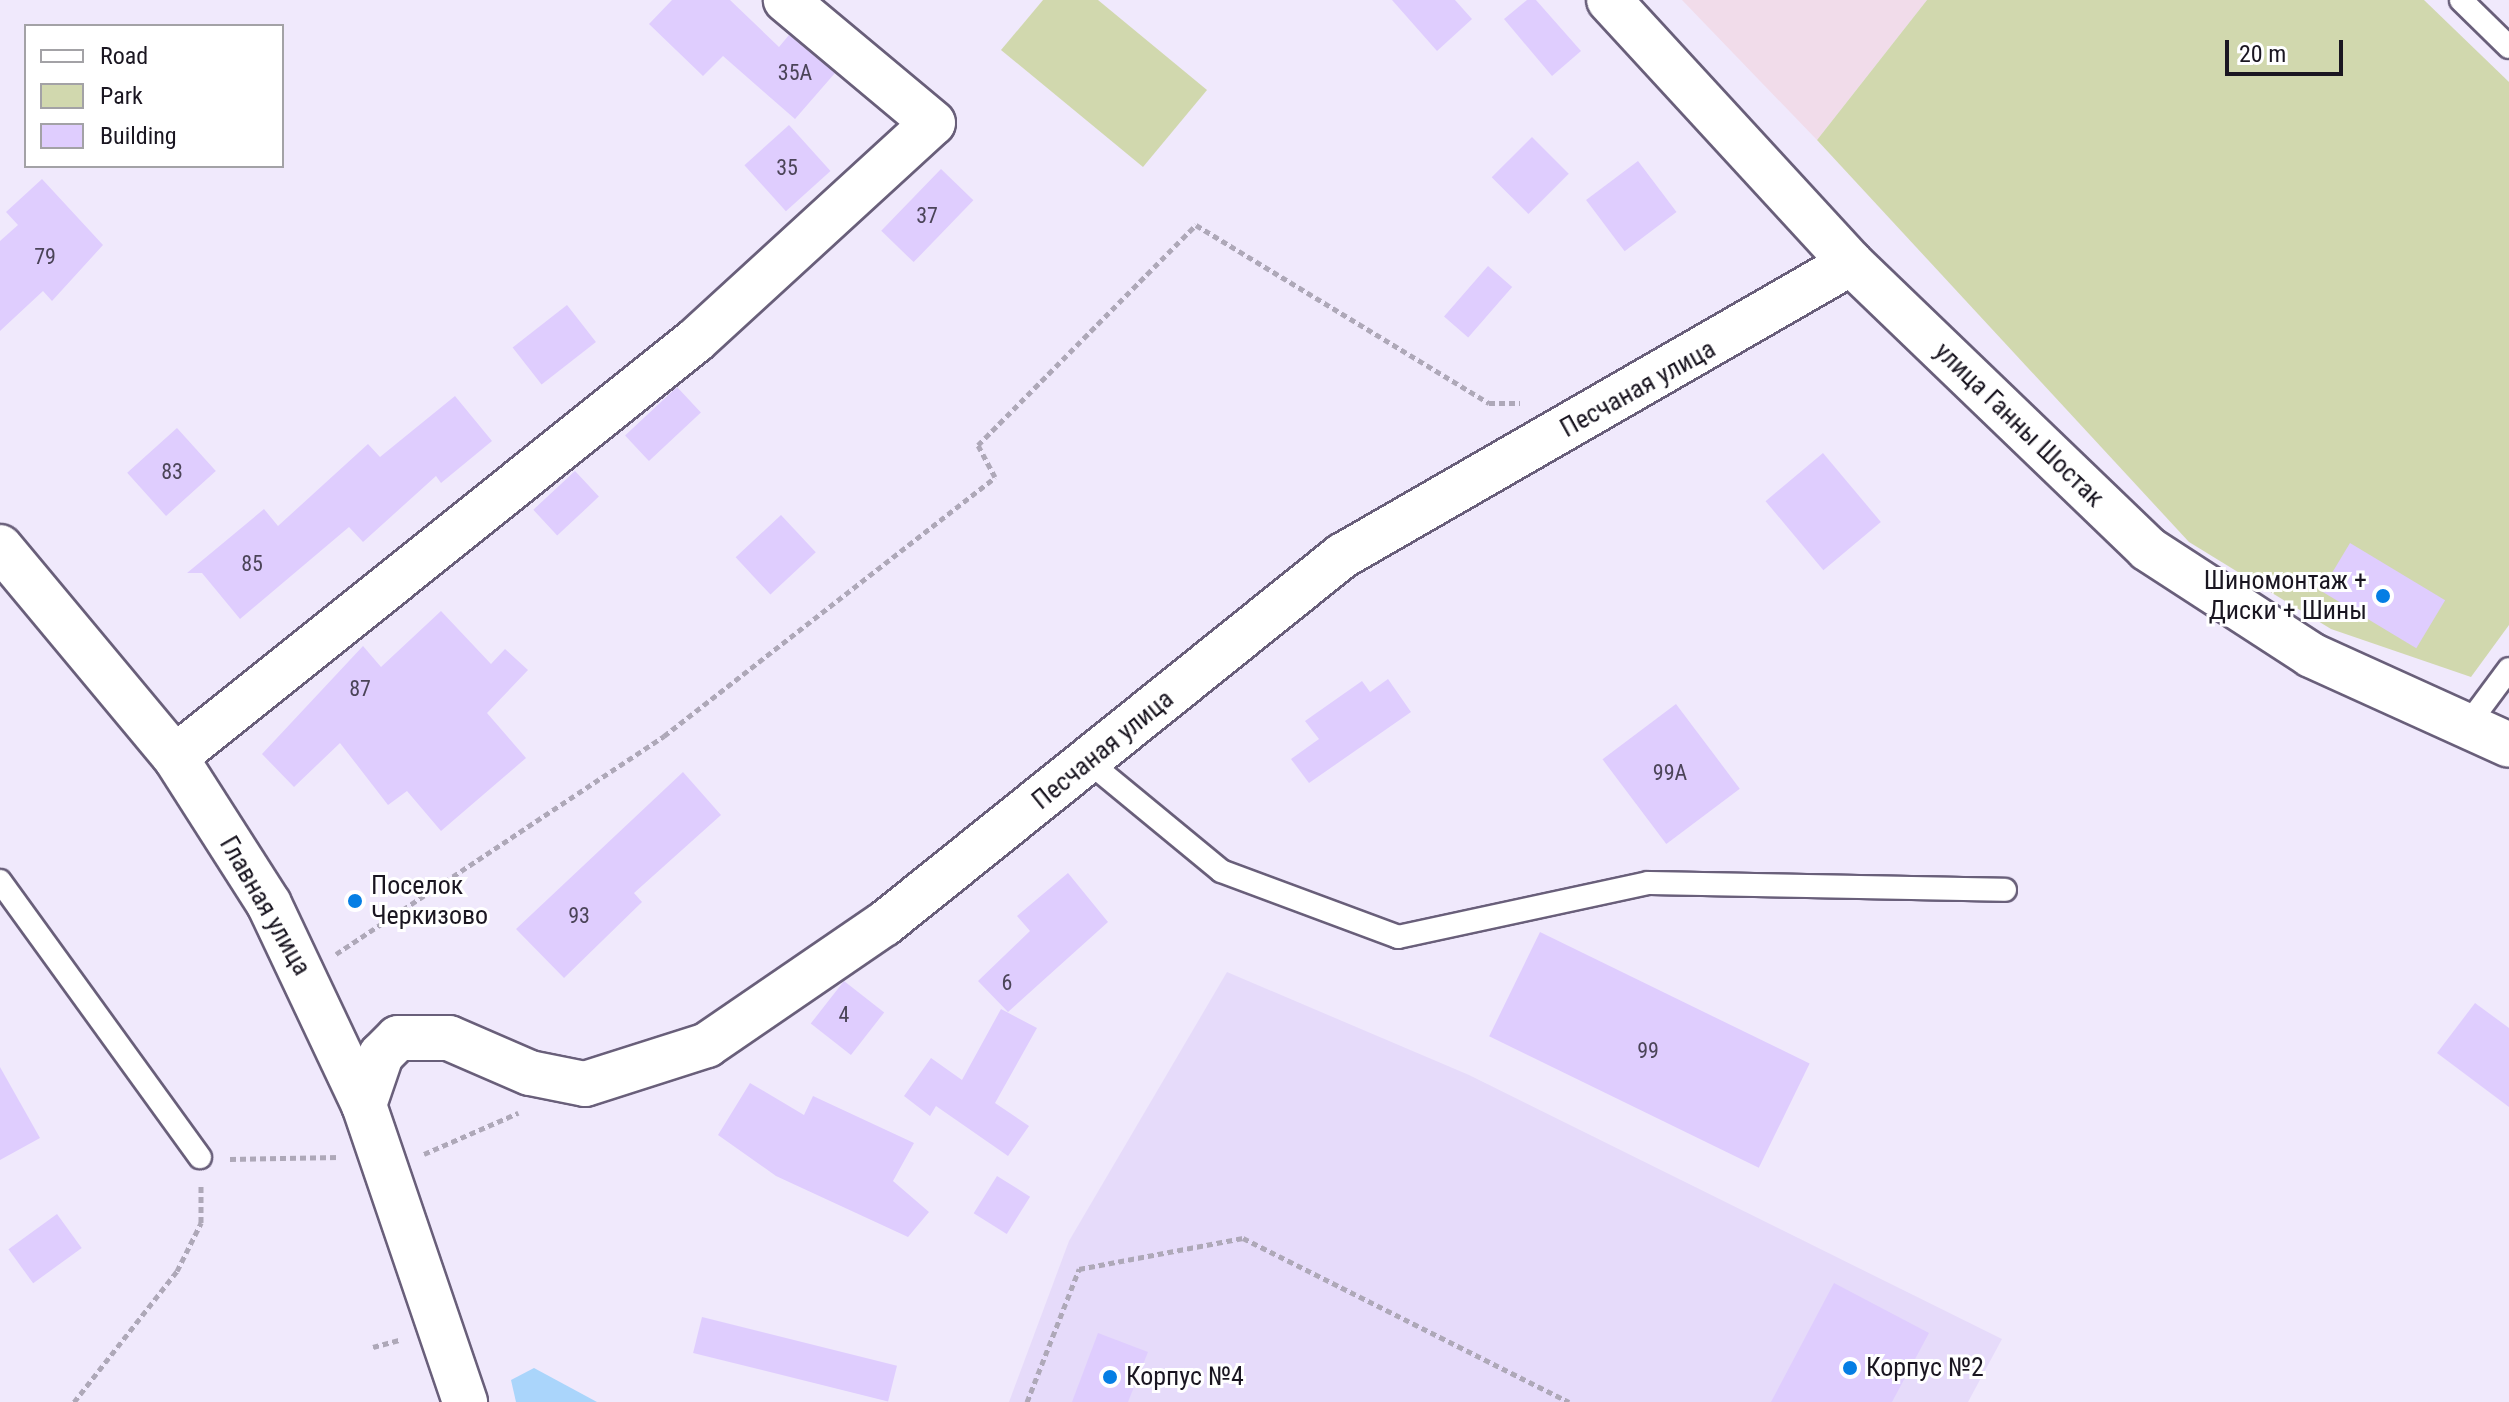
<!DOCTYPE html>
<html>
<head>
<meta charset="utf-8">
<style>
	body { margin:0 }
	#map { position:relative; width:2509px; height:1402px; overflow:hidden; background:#f0e9fc; font-family:"Roboto Condensed",sans-serif }
	div>[style] { position:absolute }
	[style*='--x'] { left:calc(var(--x)*1px); top:calc(var(--y)*1px); width:calc(var(--w)*1px); rotate:calc(var(--a)*1deg) }
	.industrial>* { inset:0; background:#f1dcea }
	.built>* { inset:0; background:#e6dbfa }
	.green>* { inset:0; background:#d1d8ae }
	.water>* { inset:0; background:#aad5fb }
	.building>* { inset:0; background:#dfcdfe; transform-origin:0 0 }
	.path>* { height:5px; margin-top:-2.5px; transform-origin:0; background:repeating-linear-gradient(90deg,#aea8b8 0 6px,transparent 0 10px) }
	.roads { filter:drop-shadow(2px 0 #695f7a) drop-shadow(-2px 0 #695f7a) drop-shadow(0 2px #695f7a) drop-shadow(0 -2px #695f7a) }
	.service>* { height:22px; margin:-11px; padding:0 11px; transform-origin:11px; border-radius:11px; background:#fff }
	.minor>* { height:44px; margin:-22px; padding:0 22px; transform-origin:22px; border-radius:22px; background:#fff }
	.secondary>* { height:44px; margin:-22px; padding:0 22px; transform-origin:22px; border-radius:22px; background:#fff }
	.dots>* { width:22px; height:22px; translate:-50% -50%; box-sizing:border-box; border:4px solid #fff; border-radius:50% }
	span { translate:-50% -50%; white-space:nowrap; text-align:center; line-height:1.15; -webkit-text-stroke:6px #fff; paint-order:stroke }
	.number-label { font-size:22px; color:#4b4458 }
	.number-label span { -webkit-text-stroke-width:0 }
	.street-label { font-size:26px; color:#1a1621 }
	.poi-label { font-size:26px; color:#1a1621 }
	.right { translate:-100% -50%; text-align:right }
	.left { translate:0 -50%; text-align:left }
	.legend { position:absolute; left:24px; top:24px; width:260px; height:144px; box-sizing:border-box; background:#fff; border:2px solid #a3a2a6; margin:0; padding:10px 14px; list-style:none; font-size:24px; color:#1a1621 }
	.legend li { display:flex; align-items:center; gap:16px; height:40px }
	.legend b { width:40px; border:2px solid #a3a2a6 }
	.scale { position:absolute; left:2225px; top:40px; width:118px; height:36px; box-sizing:border-box; border:4px solid #1a1621; border-top:0; padding-left:10px; font-size:24px; line-height:28px; white-space:nowrap; color:#1a1621; -webkit-text-stroke:6px #fff; paint-order:stroke }
</style>
</head>
<body>
<div id="map">
	<div class="industrial">
		<div style="clip-path:polygon(1682px 0,1927px 0,1817px 140px)"></div>
	</div>
	<div class="built">
		<div style="clip-path:polygon(1227px 972px,1469px 1075px,2002px 1339px,1968px 1402px,1009px 1402px,1069px 1241px)"></div>
	</div>
	<div class="green">
		<div style="clip-path:polygon(1043px 0,1098px 0,1207px 90px,1143px 167px,1001px 50px)"></div>
		<div style="clip-path:polygon(1927px 0,2424px 0,2509px 82px,2509px 625px,2471px 677px,2331px 629px,2189px 542px,1817px 140px)"></div>
	</div>
	<div class="water">
		<div style="clip-path:polygon(534px 1368px,597px 1402px,516px 1402px,511px 1380px)"></div>
	</div>
	<div class="building">
		<div style="clip-path:polygon(672px 0,730px 0,779px 47px,789px 35px,835px 73px,795px 119px,723px 56px,703px 76px,649px 24px)"></div>
		<div style="clip-path:polygon(1392px 0,1455px 0,1472px 19px,1437px 51px)"></div>
		<div style="clip-path:polygon(1527px 0,1536px 0,1581px 51px,1552px 76px,1504px 19px)"></div>
		<div style="left:789px;top:125px;width:62px;height:60px;rotate:48deg"></div>
		<div style="left:1532px;top:137px;width:52px;height:57px;rotate:45deg"></div>
		<div style="left:1638px;top:161px;width:64px;height:65px;rotate:53deg"></div>
		<div style="left:941px;top:169px;width:45px;height:86px;rotate:44deg"></div>
		<div style="clip-path:polygon(42px 179px,103px 245px,52px 301px,43px 291px,0 331px,0 241px,18px 225px,6px 212px)"></div>
		<div style="left:1488px;top:266px;width:32px;height:67px;rotate:41deg"></div>
		<div style="left:567px;top:305px;width:47px;height:69px;rotate:52deg"></div>
		<div style="left:677px;top:387px;width:35px;height:71px;rotate:47deg"></div>
		<div style="clip-path:polygon(455px 396px,492px 441px,441px 483px,436px 476px,363px 542px,349px 527px,240px 619px,202px 573px,187px 573px,264px 509px,278px 526px,368px 444px,380px 457px)"></div>
		<div style="left:177px;top:428px;width:58px;height:67px;rotate:48deg"></div>
		<div style="left:1823px;top:453px;width:90px;height:75px;rotate:50deg"></div>
		<div style="left:575px;top:471px;width:35px;height:57px;rotate:47deg"></div>
		<div style="left:781px;top:515px;width:51px;height:62px;rotate:47deg"></div>
		<div style="left:2350px;top:543px;width:111px;height:56px;rotate:31deg"></div>
		<div style="clip-path:polygon(441px 611px,491px 664px,505px 649px,528px 670px,487px 713px,526px 758px,441px 831px,407px 791px,388px 805px,340px 743px,294px 787px,262px 754px,363px 646px,381px 667px)"></div>
		<div style="clip-path:polygon(1388px 679px,1411px 712px,1309px 783px,1291px 759px,1319px 739px,1305px 721px,1362px 681px,1370px 692px)"></div>
		<div style="left:1676px;top:704px;width:106px;height:92px;rotate:53deg"></div>
		<div style="clip-path:polygon(683px 772px,721px 815px,634px 893px,642px 902px,564px 978px,516px 929px)"></div>
		<div style="clip-path:polygon(1068px 873px,1108px 922px,1008px 1012px,978px 981px,1030px 931px,1017px 916px)"></div>
		<div style="left:1540px;top:932px;width:300px;height:116px;rotate:26deg"></div>
		<div style="left:844px;top:981px;width:51px;height:54px;rotate:38deg"></div>
		<div style="clip-path:polygon(2475px 1003px,2509px 1028px,2509px 1107px,2437px 1053px)"></div>
		<div style="clip-path:polygon(1001px 1009px,1037px 1028px,995px 1103px,1029px 1126px,1008px 1156px,936px 1106px,930px 1116px,904px 1096px,931px 1058px,962px 1080px)"></div>
		<div style="clip-path:polygon(0 1067px,40px 1138px,0 1160px)"></div>
		<div style="clip-path:polygon(750px 1083px,804px 1115px,813px 1096px,914px 1143px,893px 1181px,929px 1212px,908px 1237px,776px 1176px,718px 1135px)"></div>
		<div style="left:997px;top:1176px;width:39px;height:44px;rotate:32deg"></div>
		<div style="left:57px;top:1214px;width:42px;height:60px;rotate:54deg"></div>
		<div style="clip-path:polygon(1834px 1283px,1929px 1333px,1892px 1402px,1771px 1402px)"></div>
		<div style="left:702px;top:1317px;width:201px;height:37px;rotate:14deg"></div>
		<div style="clip-path:polygon(1098px 1333px,1148px 1352px,1128px 1402px,1072px 1402px)"></div>
	</div>
	<div class="path">
		<div style="--x:336;--y:954;--w:394;--a:-33.6"></div>
		<div style="--x:664;--y:736;--w:420;--a:-38"></div>
		<div style="--x:995;--y:477;--w:36;--a:-118"></div>
		<div style="--x:978;--y:445;--w:310;--a:-45.3"></div>
		<div style="--x:1196;--y:225;--w:343;--a:31.3"></div>
		<div style="--x:1489;--y:403;--w:31;--a:0"></div>
		<div style="--x:424;--y:1154;--w:103;--a:-23.6"></div>
		<div style="--x:230;--y:1159;--w:110;--a:-1"></div>
		<div style="--x:373;--y:1347;--w:28;--a:-15"></div>
		<div style="--x:74;--y:1402;--w:167;--a:-51.8"></div>
		<div style="--x:177;--y:1271;--w:54;--a:-63.4"></div>
		<div style="--x:201;--y:1223;--w:38;--a:-90"></div>
		<div style="--x:1027;--y:1402;--w:143;--a:-68.6"></div>
		<div style="--x:1079;--y:1269;--w:167;--a:-10.7"></div>
		<div style="--x:1243;--y:1238;--w:365;--a:26.7"></div>
	</div>
	<div class="roads">
		<div class="service">
			<div style="--x:2461;--y:0;--w:67;--a:44.4"></div>
			<div style="--x:2466;--y:727;--w:72;--a:-53.4"></div>
			<div style="--x:1089;--y:762;--w:171;--a:39.5"></div>
			<div style="--x:1221;--y:871;--w:189;--a:20.4"></div>
			<div style="--x:1398;--y:937;--w:256;--a:-12.2"></div>
			<div style="--x:1648;--y:883;--w:357;--a:1.1"></div>
			<div style="--x:0;--y:881;--w:341;--a:54.1"></div>
		</div>
		<div class="minor">
			<div style="--x:175;--y:757;--w:667;--a:-38.67"></div>
			<div style="--x:696;--y:340;--w:321;--a:-42.5"></div>
			<div style="--x:933;--y:123;--w:192;--a:-140.1"></div>
		</div>
		<div class="secondary">
			<div style="--x:1609;--y:0;--w:357;--a:47.4"></div>
			<div style="--x:1851;--y:263;--w:412;--a:43.9"></div>
			<div style="--x:2148;--y:549;--w:194;--a:33"></div>
			<div style="--x:2311;--y:655;--w:217;--a:24.4"></div>
			<div style="--x:0;--y:547;--w:273;--a:50.2"></div>
			<div style="--x:175;--y:757;--w:174;--a:57.4"></div>
			<div style="--x:269;--y:904;--w:222;--a:64.7"></div>
			<div style="--x:364;--y:1105;--w:314;--a:71.2"></div>
			<div style="--x:364;--y:1105;--w:53;--a:-71.2"></div>
			<div style="--x:381;--y:1055;--w:24;--a:-45"></div>
			<div style="--x:398;--y:1038;--w:51;--a:0"></div>
			<div style="--x:449;--y:1038;--w:88;--a:23.4"></div>
			<div style="--x:530;--y:1073;--w:56;--a:11.3"></div>
			<div style="--x:585;--y:1084;--w:128;--a:-17.7"></div>
			<div style="--x:707;--y:1045;--w:214;--a:-34.4"></div>
			<div style="--x:884;--y:924;--w:588;--a:-38.78"></div>
			<div style="--x:1342;--y:556;--w:587;--a:-29.93"></div>
		</div>
	</div>
	<div class="dots">
		<div style="left:2383px;top:596px;background:#057ee4"></div>
		<div style="left:355px;top:901px;background:#057ee4"></div>
		<div style="left:1850px;top:1368px;background:#057ee4"></div>
		<div style="left:1110px;top:1377px;background:#057ee4"></div>
	</div>
	<div class="number-label">
		<span style="left:795px;top:73px">35А</span>
		<span style="left:787px;top:168px">35</span>
		<span style="left:927px;top:216px">37</span>
		<span style="left:45px;top:257px">79</span>
		<span style="left:172px;top:472px">83</span>
		<span style="left:252px;top:564px">85</span>
		<span style="left:360px;top:689px">87</span>
		<span style="left:1670px;top:773px">99А</span>
		<span style="left:579px;top:916px">93</span>
		<span style="left:1007px;top:983px">6</span>
		<span style="left:844px;top:1015px">4</span>
		<span style="left:1648px;top:1051px">99</span>
	</div>
	<div class="street-label">
		<span style="left:1638px;top:389px;rotate:-29deg">Песчаная улица</span>
		<span style="left:2019px;top:425px;rotate:44deg">улица Ганны Шостак</span>
		<span style="left:1103px;top:750px;rotate:-39deg">Песчаная улица</span>
		<span style="left:265px;top:906px;rotate:60deg">Главная улица</span>
	</div>
	<div class="poi-label">
		<span class="right" style="left:2367px;top:596px">Шиномонтаж +<br>Диски + Шины</span>
		<span class="left" style="left:371px;top:901px">Поселок<br>Черкизово</span>
		<span class="left" style="left:1866px;top:1368px">Корпус №2</span>
		<span class="left" style="left:1126px;top:1377px">Корпус №4</span>
	</div>
	<ul class="legend">
	<li><b style="height:10px;background:#fff"></b>Road</li>
	<li><b style="height:22px;background:#d1d8ae"></b>Park</li>
	<li><b style="height:22px;background:#dfcdfe"></b>Building</li>
	</ul>
	<div class="scale">20 m</div>
</div>
</body>
</html>
